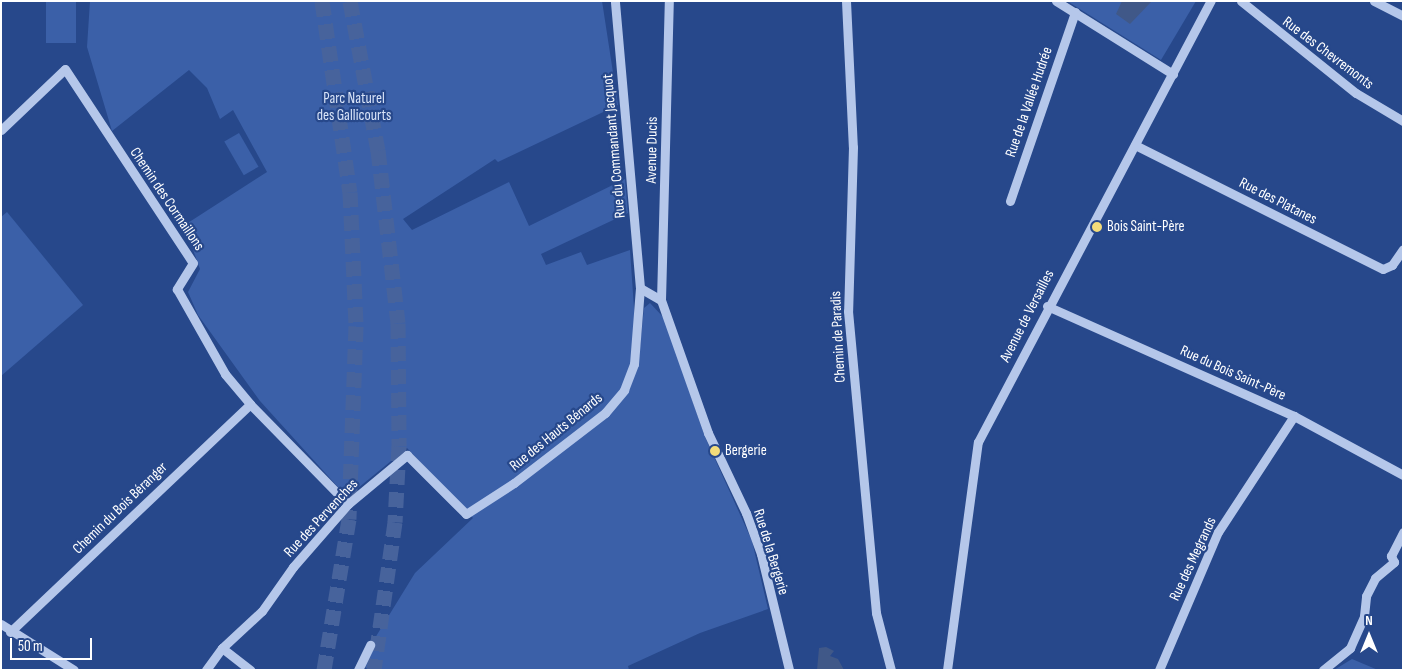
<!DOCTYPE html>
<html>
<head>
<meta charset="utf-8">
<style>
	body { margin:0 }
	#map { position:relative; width:1404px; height:671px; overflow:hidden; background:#27488b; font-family:"Sofia Sans Condensed",sans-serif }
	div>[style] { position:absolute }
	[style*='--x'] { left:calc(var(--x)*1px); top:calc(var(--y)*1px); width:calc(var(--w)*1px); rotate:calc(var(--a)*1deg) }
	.green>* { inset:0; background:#3b60a8; transform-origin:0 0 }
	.water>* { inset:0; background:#405888 }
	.highway-tunnel>* { height:15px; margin-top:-7.5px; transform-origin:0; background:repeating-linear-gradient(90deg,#47639c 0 15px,transparent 0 23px) }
	.minor>* { height:9px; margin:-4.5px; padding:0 4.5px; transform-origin:4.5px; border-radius:4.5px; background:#b5c7ea }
	.dots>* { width:14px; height:14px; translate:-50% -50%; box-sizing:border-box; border:2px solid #27488b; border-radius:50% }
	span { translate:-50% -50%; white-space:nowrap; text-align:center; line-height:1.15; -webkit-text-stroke:4.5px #27488b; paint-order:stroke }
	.street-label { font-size:15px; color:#fff }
	.park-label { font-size:15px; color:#d9e4f8 }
	.poi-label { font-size:15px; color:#fff }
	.left { translate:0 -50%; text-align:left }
	.frame { position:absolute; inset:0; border:2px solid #fff; pointer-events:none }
	.north { position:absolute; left:1344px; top:611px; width:50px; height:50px; -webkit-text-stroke:4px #27488b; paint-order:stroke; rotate:0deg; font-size:14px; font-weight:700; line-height:20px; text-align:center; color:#fff }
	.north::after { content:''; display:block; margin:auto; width:18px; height:22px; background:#fff; clip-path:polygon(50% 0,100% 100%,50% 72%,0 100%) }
	.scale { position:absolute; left:10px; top:638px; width:82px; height:22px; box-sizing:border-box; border:2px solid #fff; border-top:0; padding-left:6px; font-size:15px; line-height:18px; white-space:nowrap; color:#fff; -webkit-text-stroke:4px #27488b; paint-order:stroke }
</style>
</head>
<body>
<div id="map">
	<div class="green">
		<div style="left:46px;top:1px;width:30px;height:42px"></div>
		<div style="clip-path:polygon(90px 1px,602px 1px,618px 105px,498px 162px,495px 159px,403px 219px,412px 230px,509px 182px,529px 226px,625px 179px,628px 213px,541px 254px,546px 265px,581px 252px,587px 265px,630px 250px,638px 366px,644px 308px,650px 303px,664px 318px,705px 437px,752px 541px,768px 609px,700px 633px,628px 666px,629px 670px,369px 670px,362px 665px,375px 638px,415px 573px,473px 518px,407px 448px,347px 497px,260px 401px,198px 315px,188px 292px,200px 269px,192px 247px,180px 228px,267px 172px,233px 110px,220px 119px,207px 88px,189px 70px,112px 131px,87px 47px)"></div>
		<div style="clip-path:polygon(1067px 1px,1196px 1px,1161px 60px)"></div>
		<div style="left:239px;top:133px;width:39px;height:17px;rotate:60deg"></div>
		<div style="clip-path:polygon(7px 212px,83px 305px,1px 376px,1px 217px)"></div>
		<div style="clip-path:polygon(1352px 659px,1378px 670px,1334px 670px)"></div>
	</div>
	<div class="water">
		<div style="clip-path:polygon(1122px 1px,1152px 1px,1130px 24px,1116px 14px)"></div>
		<div style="clip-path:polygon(826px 647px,834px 651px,830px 656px,838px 659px,844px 670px,817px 670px,819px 648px)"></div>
	</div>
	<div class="highway-tunnel">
		<div style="--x:322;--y:1;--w:193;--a:81.7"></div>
		<div style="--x:350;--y:192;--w:134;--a:87.4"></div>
		<div style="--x:356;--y:326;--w:193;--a:92.1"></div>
		<div style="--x:349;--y:519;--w:153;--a:99.4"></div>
		<div style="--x:350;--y:1;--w:152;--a:79.4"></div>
		<div style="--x:378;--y:150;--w:174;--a:83.4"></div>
		<div style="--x:398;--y:323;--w:123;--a:89.5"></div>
		<div style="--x:399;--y:446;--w:76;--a:93"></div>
		<div style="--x:395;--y:522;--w:149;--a:98.1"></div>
	</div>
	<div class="minor">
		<div style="--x:846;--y:1;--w:146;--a:87.3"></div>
		<div style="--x:853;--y:147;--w:164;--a:91.7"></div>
		<div style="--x:848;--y:311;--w:303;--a:84.7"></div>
		<div style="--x:876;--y:613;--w:59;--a:75.3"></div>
		<div style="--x:1056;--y:1;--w:138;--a:32"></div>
		<div style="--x:1241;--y:1;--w:147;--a:38.7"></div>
		<div style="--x:1356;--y:93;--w:55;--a:30.8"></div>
		<div style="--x:1374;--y:1;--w:33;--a:27"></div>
		<div style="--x:1;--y:130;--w:88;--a:-43.6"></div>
		<div style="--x:65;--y:69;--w:232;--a:56.6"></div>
		<div style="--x:193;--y:263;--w:31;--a:122"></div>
		<div style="--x:177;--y:289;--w:98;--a:60.5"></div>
		<div style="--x:225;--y:374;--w:39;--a:50"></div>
		<div style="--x:250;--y:404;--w:140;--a:45.6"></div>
		<div style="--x:1135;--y:145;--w:277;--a:26.6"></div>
		<div style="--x:1383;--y:269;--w:10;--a:-24"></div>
		<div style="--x:1392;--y:265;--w:19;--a:-55"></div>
		<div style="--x:1010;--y:201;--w:200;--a:-71"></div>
		<div style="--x:640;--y:288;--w:24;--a:30"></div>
		<div style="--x:661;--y:300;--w:141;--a:70.5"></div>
		<div style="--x:708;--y:433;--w:89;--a:64.6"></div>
		<div style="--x:746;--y:513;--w:44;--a:69.9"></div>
		<div style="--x:761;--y:554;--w:119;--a:76.4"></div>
		<div style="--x:661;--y:300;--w:299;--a:-88.5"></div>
		<div style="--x:1047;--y:306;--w:270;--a:24"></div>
		<div style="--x:1294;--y:416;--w:124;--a:28.4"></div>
		<div style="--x:1;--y:624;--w:86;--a:32.2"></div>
		<div style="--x:10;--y:632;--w:331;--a:-43.5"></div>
		<div style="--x:222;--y:648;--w:36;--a:38"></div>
		<div style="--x:206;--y:670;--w:27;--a:-54"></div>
		<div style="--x:222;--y:648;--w:54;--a:-42.8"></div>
		<div style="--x:262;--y:611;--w:54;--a:-54.8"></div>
		<div style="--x:293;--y:567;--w:84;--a:-48.9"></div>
		<div style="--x:348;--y:504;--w:77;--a:-39.7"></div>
		<div style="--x:407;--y:455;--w:83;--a:45"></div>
		<div style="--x:466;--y:514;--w:57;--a:-32.9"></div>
		<div style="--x:514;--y:483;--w:115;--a:-37.6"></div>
		<div style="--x:605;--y:413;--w:30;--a:-50"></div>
		<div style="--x:624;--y:390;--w:28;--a:-69"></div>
		<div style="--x:634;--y:364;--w:76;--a:-85.5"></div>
		<div style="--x:640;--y:288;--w:288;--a:-95"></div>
		<div style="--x:358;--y:670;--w:28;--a:-64"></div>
		<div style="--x:947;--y:670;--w:230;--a:-82.3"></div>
		<div style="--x:978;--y:442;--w:499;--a:-62.2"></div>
		<div style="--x:1159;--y:670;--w:150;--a:-66.9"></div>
		<div style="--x:1218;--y:532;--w:139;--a:-56.8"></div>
		<div style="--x:1323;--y:670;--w:35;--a:-39"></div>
		<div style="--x:1350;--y:648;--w:35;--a:-66"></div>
		<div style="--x:1364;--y:616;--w:20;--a:-84"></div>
		<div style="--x:1366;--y:596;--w:20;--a:-63"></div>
		<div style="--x:1375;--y:578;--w:25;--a:-40"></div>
		<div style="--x:1394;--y:562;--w:7;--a:-117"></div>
		<div style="--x:1391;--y:556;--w:27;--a:-63"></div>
	</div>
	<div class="dots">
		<div style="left:1097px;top:227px;background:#f3dc7a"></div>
		<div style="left:715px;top:451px;background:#f3dc7a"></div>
	</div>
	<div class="street-label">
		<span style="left:1328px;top:53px;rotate:37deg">Rue des Chevremonts</span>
		<span style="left:1029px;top:102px;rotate:-71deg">Rue de la Vallée Hudrée</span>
		<span style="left:614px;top:146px;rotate:-95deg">Rue du Commandant Jacquot</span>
		<span style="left:652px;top:150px;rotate:-89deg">Avenue Ducis</span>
		<span style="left:167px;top:199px;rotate:56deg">Chemin des Cormaillons</span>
		<span style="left:1278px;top:201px;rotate:27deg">Rue des Platanes</span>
		<span style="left:1027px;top:316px;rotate:-63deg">Avenue de Versailles</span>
		<span style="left:838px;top:337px;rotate:-93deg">Chemin de Paradis</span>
		<span style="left:1233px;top:373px;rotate:24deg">Rue du Bois Saint-Père</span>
		<span style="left:556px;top:432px;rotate:-39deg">Rue des Hauts Bénards</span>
		<span style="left:120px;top:508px;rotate:-44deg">Chemin du Bois Béranger</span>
		<span style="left:321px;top:518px;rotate:-47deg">Rue des Pervenches</span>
		<span style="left:771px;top:552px;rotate:73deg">Rue de la Bergerie</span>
		<span style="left:1193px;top:559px;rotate:-65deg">Rue des Megrands</span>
	</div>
	<div class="park-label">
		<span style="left:354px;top:107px">Parc Naturel<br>des Gallicourts</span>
	</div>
	<div class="poi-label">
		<span class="left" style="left:1107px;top:227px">Bois Saint-Père</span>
		<span class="left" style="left:725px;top:451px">Bergerie</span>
	</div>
	<div class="frame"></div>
	<div class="north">N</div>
	<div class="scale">50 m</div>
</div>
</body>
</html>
